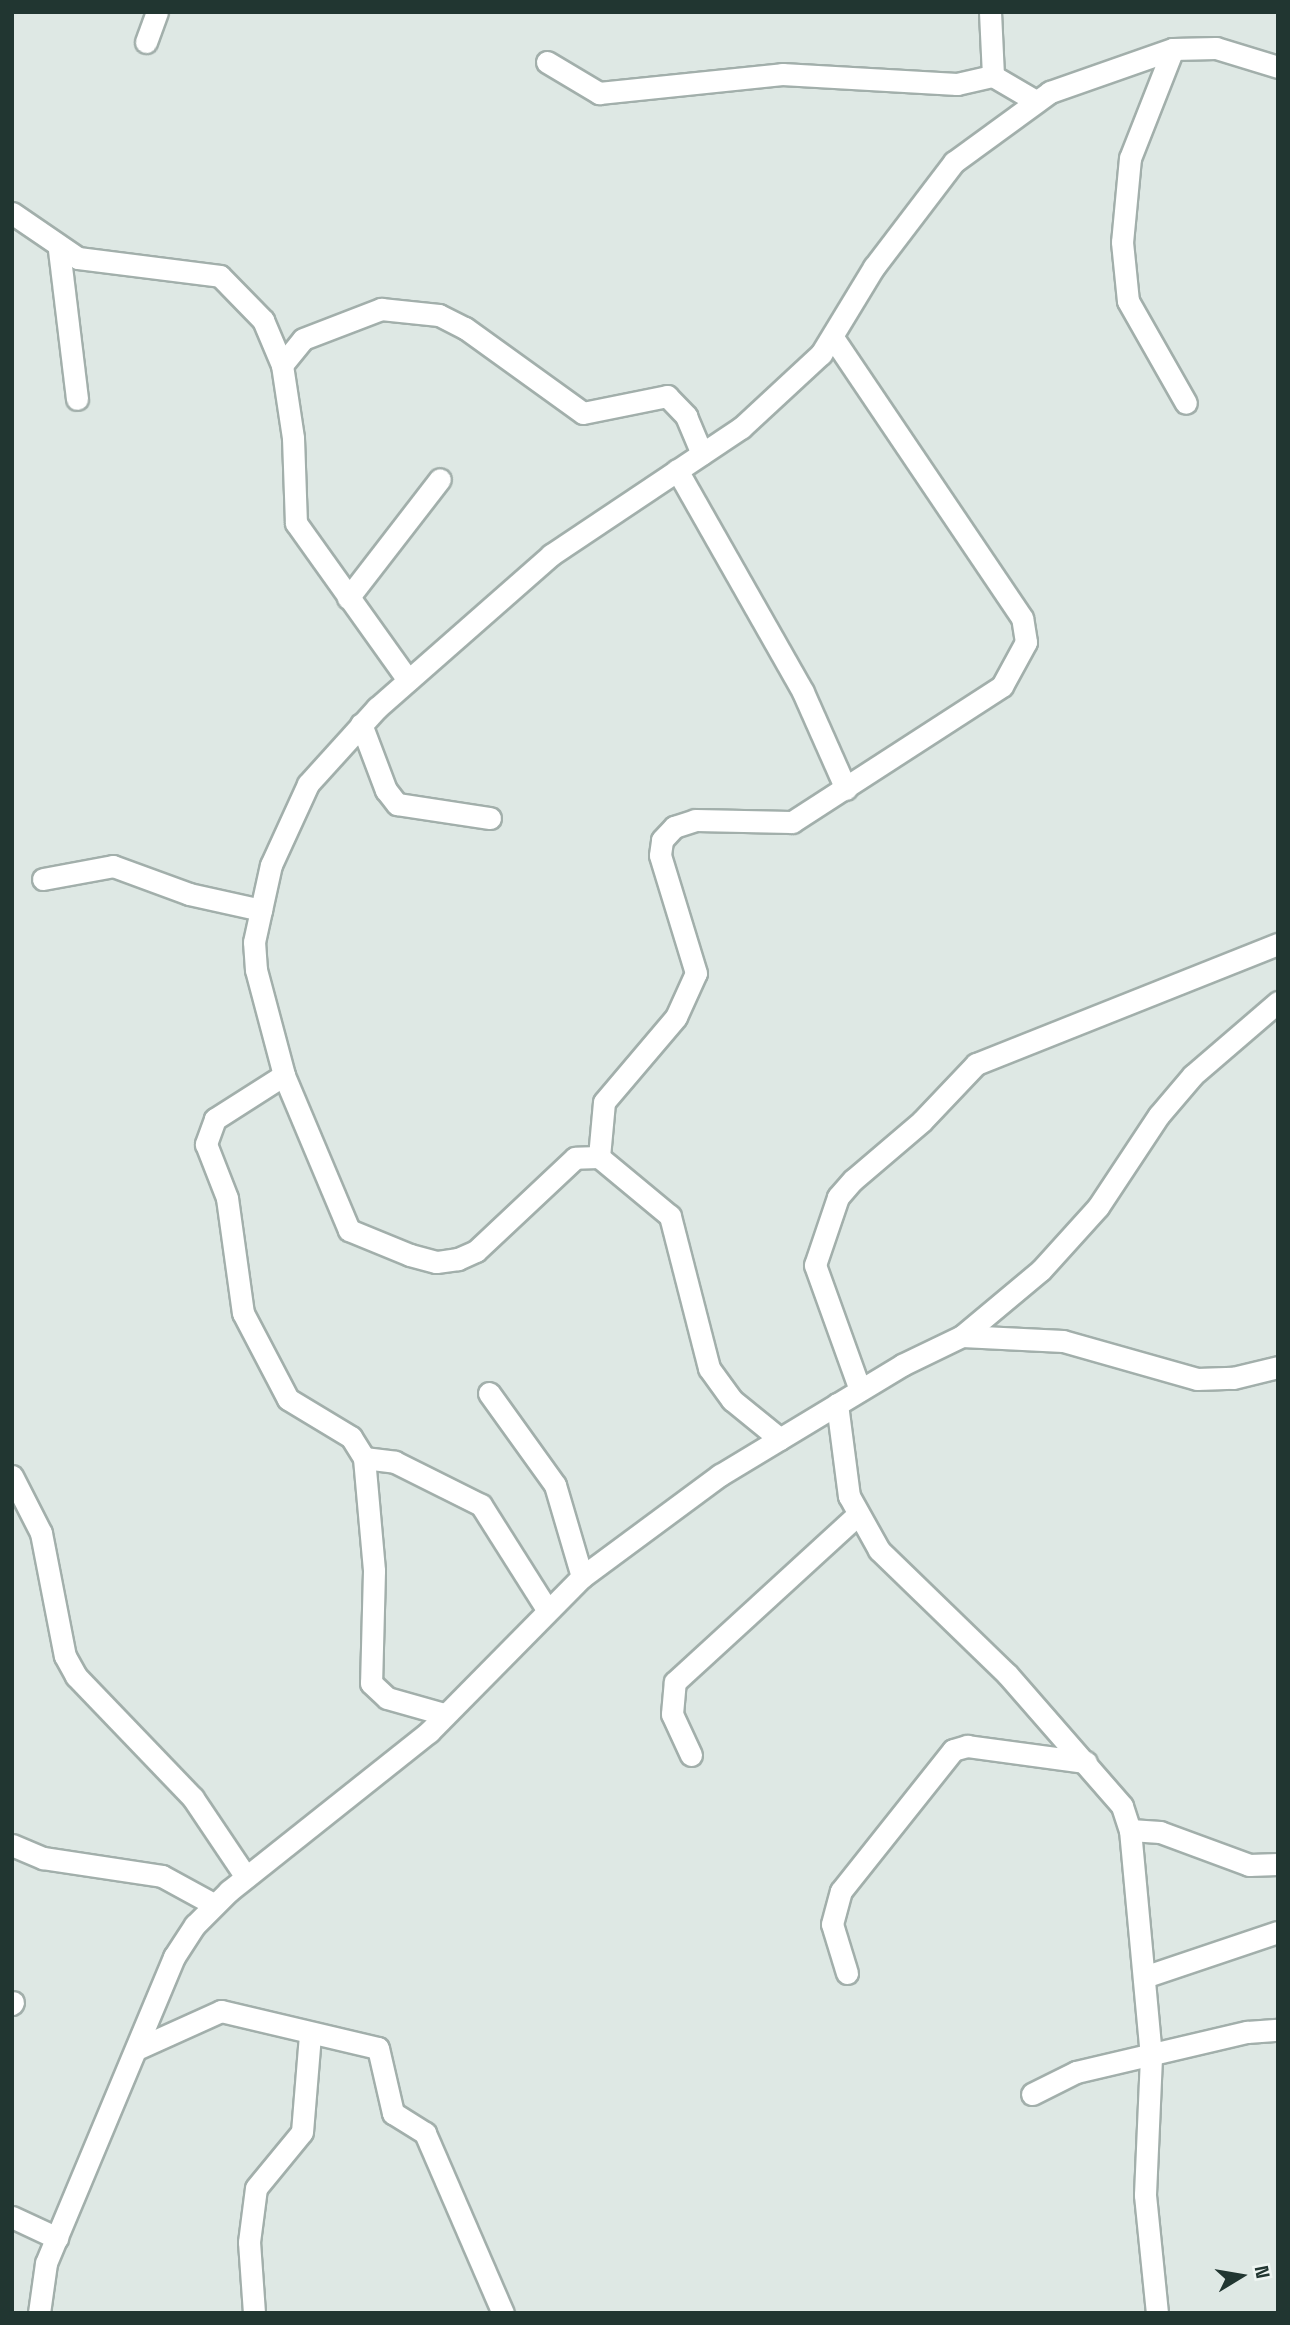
<!DOCTYPE html>
<html>
<head>
<meta charset="utf-8">
<style>
	body { margin:0 }
	#map { position:relative; width:1290px; height:2325px; overflow:hidden; background:#dee8e4; font-family:"Space Grotesk",sans-serif }
	div>[style] { position:absolute }
	[style*='--x'] { left:calc(var(--x)*1px); top:calc(var(--y)*1px); width:calc(var(--w)*1px); rotate:calc(var(--a)*1deg) }
	.roads { filter:drop-shadow(2px 0 #a2afab) drop-shadow(-2px 0 #a2afab) drop-shadow(0 2px #a2afab) drop-shadow(0 -2px #a2afab) }
	.minor>* { height:21px; margin:-10.5px; padding:0 10.5px; transform-origin:10.5px; border-radius:10.5px; background:#fff }
	span { translate:-50% -50%; white-space:nowrap; text-align:center; line-height:1.15; -webkit-text-stroke:6px #eef5f2; paint-order:stroke }
	.frame { position:absolute; inset:0; border:14px solid #213631; pointer-events:none }
	.north { position:absolute; left:1206px; top:2241px; width:70px; height:70px; -webkit-text-stroke:5px #eef5f2; paint-order:stroke; rotate:79deg; font-size:19px; font-weight:700; line-height:28px; text-align:center; color:#213631 }
	.north::after { content:''; display:block; margin:auto; width:24px; height:32px; background:#213631; clip-path:polygon(50% 0,100% 100%,50% 72%,0 100%) }
</style>
</head>
<body>
<div id="map">
	<div class="roads">
		<div class="minor">
			<div style="--x:990;--y:12;--w:64;--a:87.3"></div>
			<div style="--x:993;--y:76;--w:48;--a:30.3"></div>
			<div style="--x:146;--y:42;--w:32;--a:-70"></div>
			<div style="--x:1173;--y:49;--w:117;--a:111.5"></div>
			<div style="--x:1130;--y:158;--w:84;--a:95.4"></div>
			<div style="--x:1122;--y:242;--w:59;--a:84.2"></div>
			<div style="--x:1128;--y:301;--w:117;--a:60.4"></div>
			<div style="--x:547;--y:62;--w:61;--a:30.8"></div>
			<div style="--x:599;--y:93;--w:184;--a:-5.9"></div>
			<div style="--x:782;--y:74;--w:175;--a:3.3"></div>
			<div style="--x:957;--y:84;--w:37;--a:-13"></div>
			<div style="--x:12;--y:213;--w:80;--a:34.3"></div>
			<div style="--x:78;--y:258;--w:143;--a:7.2"></div>
			<div style="--x:220;--y:276;--w:62;--a:45.7"></div>
			<div style="--x:263;--y:320;--w:49;--a:67.1"></div>
			<div style="--x:282;--y:365;--w:74;--a:81.4"></div>
			<div style="--x:293;--y:438;--w:85;--a:88"></div>
			<div style="--x:296;--y:523;--w:193;--a:54.5"></div>
			<div style="--x:59;--y:250;--w:150;--a:83.1"></div>
			<div style="--x:282;--y:365;--w:33;--a:-51"></div>
			<div style="--x:303;--y:339;--w:84;--a:-21"></div>
			<div style="--x:381;--y:309;--w:58;--a:5.9"></div>
			<div style="--x:439;--y:315;--w:29;--a:27"></div>
			<div style="--x:465;--y:328;--w:145;--a:35.8"></div>
			<div style="--x:583;--y:413;--w:86;--a:-11.4"></div>
			<div style="--x:667;--y:396;--w:28;--a:46"></div>
			<div style="--x:686;--y:416;--w:41;--a:67.2"></div>
			<div style="--x:677;--y:470;--w:255;--a:60.4"></div>
			<div style="--x:803;--y:692;--w:106;--a:66.1"></div>
			<div style="--x:348;--y:598;--w:150;--a:-52.3"></div>
			<div style="--x:361;--y:724;--w:71;--a:69.3"></div>
			<div style="--x:386;--y:790;--w:18;--a:52"></div>
			<div style="--x:397;--y:804;--w:94;--a:8.6"></div>
			<div style="--x:43;--y:879;--w:71;--a:-10.5"></div>
			<div style="--x:113;--y:866;--w:81;--a:20.2"></div>
			<div style="--x:189;--y:894;--w:74;--a:12.5"></div>
			<div style="--x:284;--y:1075;--w:82;--a:147.5"></div>
			<div style="--x:215;--y:1119;--w:27;--a:110"></div>
			<div style="--x:206;--y:1144;--w:58;--a:68.7"></div>
			<div style="--x:227;--y:1198;--w:116;--a:82.1"></div>
			<div style="--x:243;--y:1313;--w:97;--a:62.4"></div>
			<div style="--x:288;--y:1399;--w:74;--a:31.1"></div>
			<div style="--x:351;--y:1437;--w:25;--a:58"></div>
			<div style="--x:364;--y:1458;--w:113;--a:84.9"></div>
			<div style="--x:374;--y:1571;--w:112;--a:91.5"></div>
			<div style="--x:371;--y:1683;--w:22;--a:43"></div>
			<div style="--x:387;--y:1698;--w:59;--a:15.7"></div>
			<div style="--x:599;--y:1157;--w:55;--a:-84.8"></div>
			<div style="--x:604;--y:1102;--w:111;--a:-49.7"></div>
			<div style="--x:676;--y:1017;--w:48;--a:-65.6"></div>
			<div style="--x:696;--y:973;--w:123;--a:-107"></div>
			<div style="--x:660;--y:855;--w:15;--a:-82"></div>
			<div style="--x:662;--y:840;--w:18;--a:-47"></div>
			<div style="--x:674;--y:827;--w:22;--a:-18"></div>
			<div style="--x:695;--y:820;--w:97;--a:1.2"></div>
			<div style="--x:792;--y:822;--w:250;--a:-32.9"></div>
			<div style="--x:1002;--y:686;--w:50;--a:-61.4"></div>
			<div style="--x:1026;--y:642;--w:24;--a:-99"></div>
			<div style="--x:1022;--y:618;--w:336;--a:-124"></div>
			<div style="--x:962;--y:1336;--w:101;--a:2.8"></div>
			<div style="--x:1063;--y:1341;--w:139;--a:15.8"></div>
			<div style="--x:1197;--y:1379;--w:36;--a:-2"></div>
			<div style="--x:1233;--y:1378;--w:46;--a:-13.7"></div>
			<div style="--x:860;--y:1390;--w:133;--a:-109.8"></div>
			<div style="--x:815;--y:1265;--w:72;--a:-71.3"></div>
			<div style="--x:838;--y:1197;--w:23;--a:-49"></div>
			<div style="--x:853;--y:1180;--w:91;--a:-40.5"></div>
			<div style="--x:922;--y:1121;--w:79;--a:-46.5"></div>
			<div style="--x:976;--y:1064;--w:325;--a:-21.7"></div>
			<div style="--x:489;--y:1393;--w:113;--a:54.3"></div>
			<div style="--x:555;--y:1485;--w:96;--a:73.6"></div>
			<div style="--x:837;--y:1404;--w:93;--a:82.6"></div>
			<div style="--x:849;--y:1496;--w:62;--a:60.9"></div>
			<div style="--x:879;--y:1550;--w:178;--a:44.1"></div>
			<div style="--x:1007;--y:1674;--w:175;--a:48.9"></div>
			<div style="--x:1122;--y:1806;--w:25;--a:72"></div>
			<div style="--x:1130;--y:1830;--w:228;--a:84.7"></div>
			<div style="--x:1151;--y:2057;--w:138;--a:92.5"></div>
			<div style="--x:1145;--y:2195;--w:119;--a:84.2"></div>
			<div style="--x:780;--y:1439;--w:62;--a:-140.9"></div>
			<div style="--x:732;--y:1400;--w:39;--a:-126"></div>
			<div style="--x:709;--y:1368;--w:157;--a:-104.4"></div>
			<div style="--x:670;--y:1216;--w:92;--a:-140.3"></div>
			<div style="--x:599;--y:1157;--w:24;--a:178"></div>
			<div style="--x:575;--y:1158;--w:136;--a:136.8"></div>
			<div style="--x:476;--y:1251;--w:20;--a:156"></div>
			<div style="--x:458;--y:1259;--w:22;--a:172"></div>
			<div style="--x:436;--y:1262;--w:27;--a:-165"></div>
			<div style="--x:410;--y:1255;--w:66;--a:-157.7"></div>
			<div style="--x:349;--y:1230;--w:168;--a:-112.8"></div>
			<div style="--x:284;--y:1075;--w:109;--a:-104.9"></div>
			<div style="--x:256;--y:970;--w:28;--a:-94"></div>
			<div style="--x:254;--y:942;--w:79;--a:-77.6"></div>
			<div style="--x:271;--y:865;--w:89;--a:-65.4"></div>
			<div style="--x:308;--y:784;--w:103;--a:-47.8"></div>
			<div style="--x:377;--y:708;--w:232;--a:-41.3"></div>
			<div style="--x:551;--y:555;--w:229;--a:-33.8"></div>
			<div style="--x:741;--y:428;--w:109;--a:-42.8"></div>
			<div style="--x:821;--y:354;--w:102;--a:-58.7"></div>
			<div style="--x:874;--y:267;--w:132;--a:-52.7"></div>
			<div style="--x:954;--y:162;--w:119;--a:-36.1"></div>
			<div style="--x:1050;--y:92;--w:130;--a:-19.3"></div>
			<div style="--x:1173;--y:49;--w:43;--a:-1.3"></div>
			<div style="--x:1216;--y:48;--w:65;--a:17"></div>
			<div style="--x:364;--y:1458;--w:31;--a:7"></div>
			<div style="--x:395;--y:1462;--w:96;--a:26.6"></div>
			<div style="--x:481;--y:1505;--w:122;--a:57.7"></div>
			<div style="--x:12;--y:1476;--w:64;--a:63"></div>
			<div style="--x:41;--y:1533;--w:125;--a:79"></div>
			<div style="--x:65;--y:1656;--w:23;--a:61"></div>
			<div style="--x:76;--y:1676;--w:169;--a:46.2"></div>
			<div style="--x:193;--y:1798;--w:95;--a:56.1"></div>
			<div style="--x:691;--y:1755;--w:45;--a:-114.9"></div>
			<div style="--x:672;--y:1714;--w:32;--a:-85"></div>
			<div style="--x:675;--y:1682;--w:246;--a:-42.5"></div>
			<div style="--x:1130;--y:1830;--w:30;--a:4"></div>
			<div style="--x:1160;--y:1832;--w:95;--a:20.3"></div>
			<div style="--x:1249;--y:1865;--w:29;--a:-2"></div>
			<div style="--x:12;--y:1845;--w:34;--a:23"></div>
			<div style="--x:43;--y:1858;--w:120;--a:8.6"></div>
			<div style="--x:162;--y:1876;--w:60;--a:28.7"></div>
			<div style="--x:847;--y:1973;--w:51;--a:-107"></div>
			<div style="--x:832;--y:1924;--w:34;--a:-75"></div>
			<div style="--x:841;--y:1891;--w:180;--a:-51.5"></div>
			<div style="--x:953;--y:1750;--w:15;--a:-16"></div>
			<div style="--x:967;--y:1746;--w:120;--a:7.7"></div>
			<div style="--x:1144;--y:1977;--w:141;--a:-18.6"></div>
			<div style="--x:12;--y:2004;--w:2;--a:-63"></div>
			<div style="--x:139;--y:2048;--w:90;--a:-24.3"></div>
			<div style="--x:221;--y:2011;--w:161;--a:13.3"></div>
			<div style="--x:378;--y:2048;--w:67;--a:77"></div>
			<div style="--x:393;--y:2113;--w:38;--a:32"></div>
			<div style="--x:425;--y:2133;--w:196;--a:66.6"></div>
			<div style="--x:1032;--y:2094;--w:49;--a:-26.6"></div>
			<div style="--x:1076;--y:2072;--w:176;--a:-13.2"></div>
			<div style="--x:1247;--y:2032;--w:31;--a:-4"></div>
			<div style="--x:12;--y:2217;--w:50;--a:25"></div>
			<div style="--x:39;--y:2313;--w:50;--a:-82"></div>
			<div style="--x:46;--y:2263;--w:332;--a:-67.3"></div>
			<div style="--x:174;--y:1957;--w:38;--a:-57"></div>
			<div style="--x:195;--y:1925;--w:48;--a:-45"></div>
			<div style="--x:229;--y:1891;--w:256;--a:-38.5"></div>
			<div style="--x:429;--y:1732;--w:218;--a:-45.4"></div>
			<div style="--x:582;--y:1577;--w:172;--a:-36.5"></div>
			<div style="--x:720;--y:1475;--w:213;--a:-31.1"></div>
			<div style="--x:902;--y:1365;--w:67;--a:-25.8"></div>
			<div style="--x:962;--y:1336;--w:103;--a:-39.9"></div>
			<div style="--x:1041;--y:1270;--w:85;--a:-47.9"></div>
			<div style="--x:1098;--y:1207;--w:110;--a:-56.5"></div>
			<div style="--x:1159;--y:1115;--w:52;--a:-49.6"></div>
			<div style="--x:1193;--y:1075;--w:112;--a:-40.7"></div>
			<div style="--x:254;--y:2313;--w:71;--a:-94"></div>
			<div style="--x:249;--y:2242;--w:54;--a:-82.6"></div>
			<div style="--x:256;--y:2188;--w:72;--a:-50.6"></div>
			<div style="--x:302;--y:2132;--w:97;--a:-85.3"></div>
		</div>
	</div>
	<div class="frame"></div>
	<div class="north">N</div>
</div>
</body>
</html>
